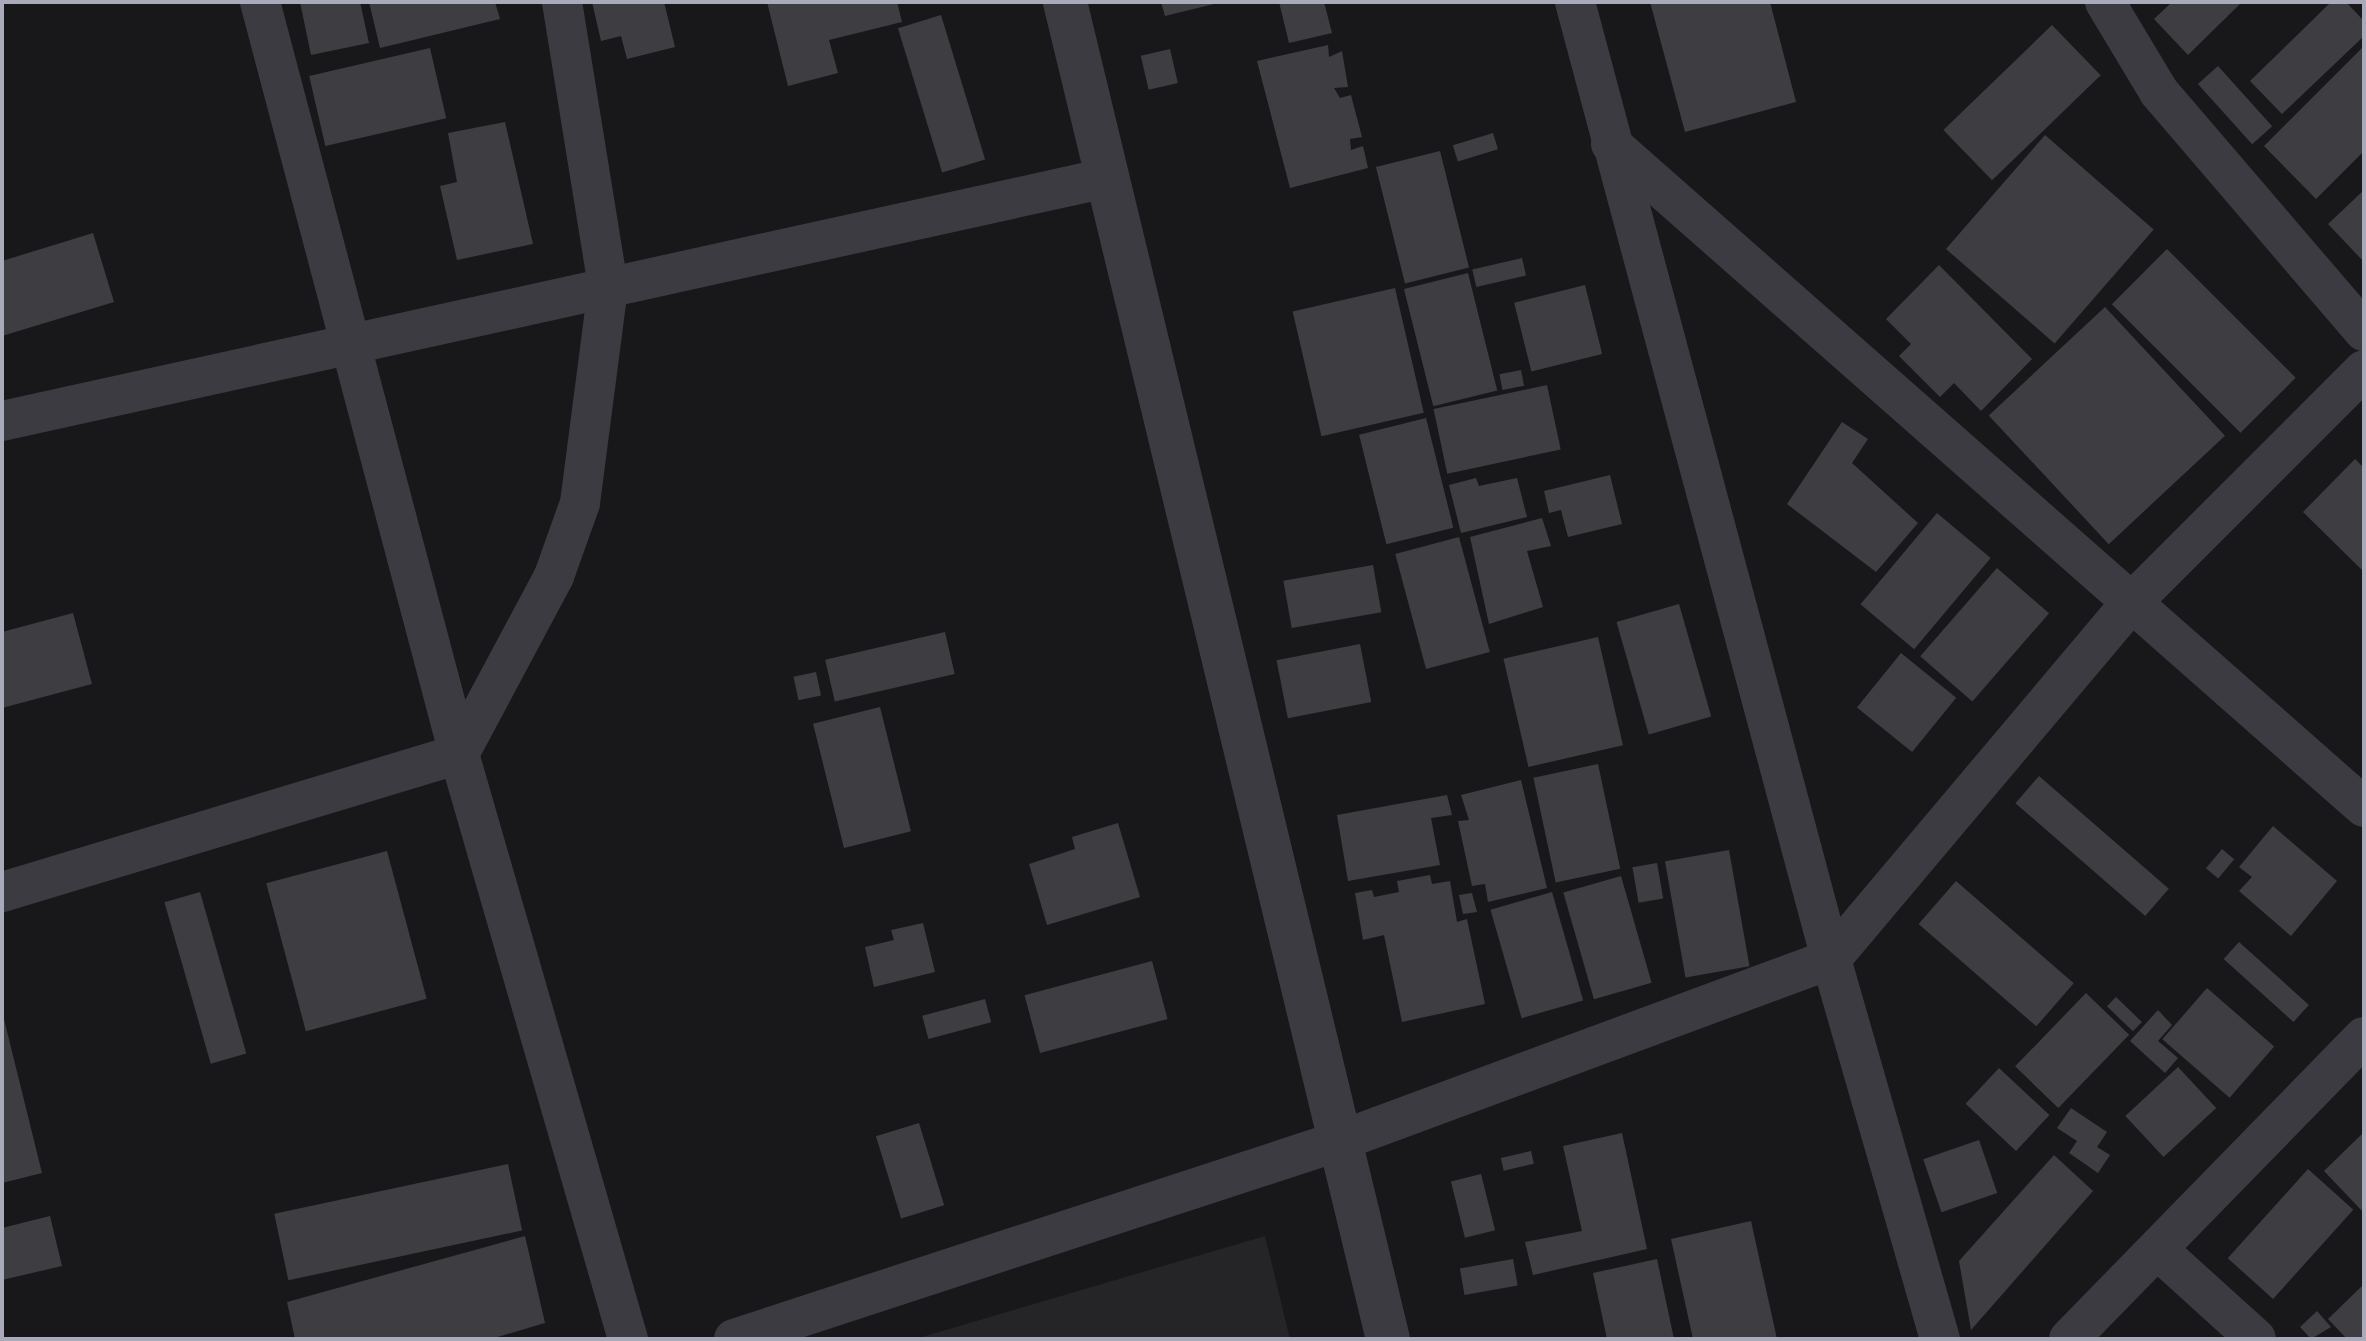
<!DOCTYPE html>
<html>
<head>
<meta charset="utf-8">
<style>
	body { margin:0 }
	#map { position:relative; width:2366px; height:1341px; overflow:hidden; background:#18181a; font-family:Raleway,sans-serif }
	div>[style] { position:absolute }
	[style*='--x'] { left:calc(var(--x)*1px); top:calc(var(--y)*1px); width:calc(var(--w)*1px); rotate:calc(var(--a)*1deg) }
	.built>* { inset:0; background:#252427 }
	.building>* { inset:0; background:#3e3d42; transform-origin:0 0 }
	.minor>* { height:40px; margin:-20px; padding:0 20px; transform-origin:20px; border-radius:20px; background:#3b3b41 }
	.tertiary>* { height:44px; margin:-22px; padding:0 22px; transform-origin:22px; border-radius:22px; background:#3b3b41 }
	span { translate:-50% -50%; white-space:nowrap; text-align:center; line-height:1.15; -webkit-text-stroke:7px #131315; paint-order:stroke }
	.frame { position:absolute; inset:0; border:4px solid #aaabba; pointer-events:none }
</style>
</head>
<body>
<div id="map">
	<div class="built">
		<div style="clip-path:polygon(1265px 1236px,1290px 1339px,915px 1339px)"></div>
	</div>
	<div class="building">
		<div style="clip-path:polygon(300px 2px,360px 2px,369px 43px,311px 55px)"></div>
		<div style="clip-path:polygon(369px 2px,495px 2px,500px 19px,380px 48px)"></div>
		<div style="clip-path:polygon(592px 2px,664px 2px,675px 47px,627px 59px,621px 36px,601px 41px)"></div>
		<div style="clip-path:polygon(767px 2px,897px 2px,902px 22px,829px 40px,838px 73px,788px 86px)"></div>
		<div style="clip-path:polygon(1161px 2px,1218px 2px,1218px 3px,1165px 16px)"></div>
		<div style="clip-path:polygon(1279px 2px,1324px 2px,1332px 33px,1289px 43px)"></div>
		<div style="clip-path:polygon(1650px 2px,1770px 2px,1796px 102px,1685px 132px)"></div>
		<div style="clip-path:polygon(2172px 2px,2242px 2px,2188px 55px,2154px 19px)"></div>
		<div style="clip-path:polygon(2331px 2px,2346px 2px,2364px 21px,2364px 36px,2282px 114px,2250px 81px)"></div>
		<div style="left:941px;top:15px;width:151px;height:45px;rotate:73deg"></div>
		<div style="left:2052px;top:25px;width:70px;height:151px;rotate:46deg"></div>
		<div style="clip-path:polygon(1328px 45px,1329px 57px,1342px 51px,1348px 87px,1334px 88px,1340px 98px,1351px 95px,1362px 137px,1350px 139px,1351px 150px,1363px 146px,1368px 168px,1290px 188px,1257px 61px)"></div>
		<div style="clip-path:polygon(2364px 46px,2364px 151px,2316px 199px,2264px 146px)"></div>
		<div style="left:430px;top:48px;width:72px;height:124px;rotate:77deg"></div>
		<div style="left:1170px;top:49px;width:35px;height:30px;rotate:77deg"></div>
		<div style="left:2218px;top:66px;width:81px;height:27px;rotate:48deg"></div>
		<div style="clip-path:polygon(505px 122px,533px 244px,457px 260px,440px 186px,457px 182px,448px 133px)"></div>
		<div style="left:1493px;top:133px;width:17px;height:42px;rotate:73deg"></div>
		<div style="left:2045px;top:135px;width:144px;height:151px;rotate:41deg"></div>
		<div style="left:1440px;top:151px;width:120px;height:66px;rotate:76deg"></div>
		<div style="clip-path:polygon(2364px 190px,2364px 262px,2328px 224px)"></div>
		<div style="clip-path:polygon(93px 233px,114px 302px,2px 336px,2px 261px)"></div>
		<div style="left:2167px;top:249px;width:182px;height:78px;rotate:45deg"></div>
		<div style="left:1522px;top:258px;width:18px;height:51px;rotate:77deg"></div>
		<div style="clip-path:polygon(1939px 265px,2032px 359px,1981px 411px,1954px 383px,1940px 397px,1899px 356px,1911px 344px,1886px 319px)"></div>
		<div style="left:1468px;top:273px;width:121px;height:66px;rotate:76deg"></div>
		<div style="left:1585px;top:285px;width:71px;height:73px;rotate:76deg"></div>
		<div style="left:1395px;top:288px;width:128px;height:105px;rotate:77deg"></div>
		<div style="left:2105px;top:307px;width:176px;height:159px;rotate:47deg"></div>
		<div style="left:1521px;top:370px;width:16px;height:22px;rotate:79deg"></div>
		<div style="left:1547px;top:385px;width:66px;height:116px;rotate:78deg"></div>
		<div style="left:1426px;top:418px;width:113px;height:69px;rotate:76deg"></div>
		<div style="clip-path:polygon(1842px 422px,1868px 439px,1852px 463px,1918px 523px,1876px 572px,1787px 504px)"></div>
		<div style="clip-path:polygon(2355px 459px,2364px 468px,2364px 572px,2303px 512px)"></div>
		<div style="clip-path:polygon(1610px 475px,1622px 524px,1568px 537px,1561px 510px,1549px 513px,1544px 491px)"></div>
		<div style="clip-path:polygon(1476px 478px,1479px 486px,1517px 478px,1527px 517px,1461px 533px,1449px 485px)"></div>
		<div style="left:1937px;top:513px;width:70px;height:119px;rotate:40deg"></div>
		<div style="clip-path:polygon(1542px 518px,1551px 546px,1527px 551px,1543px 607px,1489px 624px,1470px 537px)"></div>
		<div style="left:1459px;top:537px;width:119px;height:66px;rotate:75deg"></div>
		<div style="left:1373px;top:565px;width:48px;height:91px;rotate:80deg"></div>
		<div style="left:1997px;top:568px;width:69px;height:117px;rotate:41deg"></div>
		<div style="left:1679px;top:604px;width:117px;height:65px;rotate:74deg"></div>
		<div style="clip-path:polygon(73px 613px,92px 684px,2px 708px,2px 632px)"></div>
		<div style="left:945px;top:632px;width:43px;height:123px;rotate:77deg"></div>
		<div style="left:1598px;top:637px;width:111px;height:97px;rotate:77deg"></div>
		<div style="left:1360px;top:644px;width:59px;height:85px;rotate:79deg"></div>
		<div style="left:1901px;top:653px;width:71px;height:70px;rotate:39deg"></div>
		<div style="left:816px;top:672px;width:24px;height:23px;rotate:78deg"></div>
		<div style="left:880px;top:707px;width:128px;height:69px;rotate:76deg"></div>
		<div style="left:1598px;top:764px;width:107px;height:66px;rotate:78deg"></div>
		<div style="left:2039px;top:776px;width:172px;height:36px;rotate:41deg"></div>
		<div style="clip-path:polygon(1521px 780px,1547px 888px,1488px 902px,1485px 884px,1472px 886px,1458px 821px,1469px 820px,1461px 795px)"></div>
		<div style="clip-path:polygon(1447px 795px,1452px 815px,1431px 818px,1440px 865px,1348px 881px,1337px 815px)"></div>
		<div style="clip-path:polygon(1118px 823px,1140px 897px,1047px 925px,1029px 864px,1075px 849px,1072px 837px)"></div>
		<div style="clip-path:polygon(2273px 826px,2337px 881px,2291px 936px,2239px 891px,2252px 877px,2239px 867px)"></div>
		<div style="left:2222px;top:849px;width:16px;height:25px;rotate:40deg"></div>
		<div style="left:1729px;top:850px;width:118px;height:65px;rotate:80deg"></div>
		<div style="left:387px;top:851px;width:153px;height:125px;rotate:75deg"></div>
		<div style="left:1657px;top:863px;width:36px;height:25px;rotate:80deg"></div>
		<div style="clip-path:polygon(1430px 875px,1432px 884px,1450px 881px,1457px 922px,1467px 919px,1485px 1004px,1402px 1022px,1384px 935px,1363px 940px,1355px 893px,1372px 890px,1374px 897px,1399px 892px,1397px 881px)"></div>
		<div style="left:1621px;top:876px;width:111px;height:60px;rotate:74deg"></div>
		<div style="left:1956px;top:881px;width:156px;height:57px;rotate:41deg"></div>
		<div style="left:200px;top:892px;width:168px;height:37px;rotate:74deg"></div>
		<div style="left:1552px;top:892px;width:113px;height:64px;rotate:74deg"></div>
		<div style="clip-path:polygon(1472px 893px,1477px 912px,1463px 914px,1459px 895px)"></div>
		<div style="clip-path:polygon(923px 923px,935px 972px,874px 987px,865px 947px,894px 940px,891px 930px)"></div>
		<div style="left:2239px;top:942px;width:94px;height:23px;rotate:42deg"></div>
		<div style="left:1152px;top:961px;width:60px;height:132px;rotate:75deg"></div>
		<div style="left:2207px;top:988px;width:89px;height:68px;rotate:41deg"></div>
		<div style="left:2086px;top:993px;width:60px;height:102px;rotate:44deg"></div>
		<div style="left:2116px;top:997px;width:36px;height:13px;rotate:44deg"></div>
		<div style="left:985px;top:999px;width:24px;height:65px;rotate:75deg"></div>
		<div style="clip-path:polygon(2158px 1010px,2172px 1025px,2158px 1041px,2178px 1058px,2165px 1073px,2130px 1041px)"></div>
		<div style="clip-path:polygon(2px 1011px,42px 1173px,2px 1183px)"></div>
		<div style="left:2178px;top:1067px;width:56px;height:72px;rotate:47deg"></div>
		<div style="left:1999px;top:1068px;width:69px;height:49px;rotate:43deg"></div>
		<div style="clip-path:polygon(2071px 1108px,2107px 1132px,2097px 1147px,2110px 1155px,2098px 1173px,2069px 1153px,2077px 1141px,2057px 1128px)"></div>
		<div style="left:919px;top:1123px;width:86px;height:45px;rotate:73deg"></div>
		<div style="clip-path:polygon(2364px 1132px,2364px 1213px,2324px 1171px)"></div>
		<div style="clip-path:polygon(1622px 1133px,1647px 1249px,1533px 1275px,1525px 1242px,1582px 1231px,1563px 1146px)"></div>
		<div style="left:1979px;top:1140px;width:56px;height:59px;rotate:71deg"></div>
		<div style="left:1531px;top:1151px;width:13px;height:31px;rotate:77deg"></div>
		<div style="clip-path:polygon(2054px 1155px,2093px 1191px,1971px 1330px,1959px 1261px)"></div>
		<div style="left:508px;top:1164px;width:68px;height:239px;rotate:78deg"></div>
		<div style="left:2308px;top:1169px;width:61px;height:120px;rotate:42deg"></div>
		<div style="left:1481px;top:1174px;width:58px;height:31px;rotate:76deg"></div>
		<div style="clip-path:polygon(50px 1216px,62px 1266px,2px 1280px,2px 1228px)"></div>
		<div style="clip-path:polygon(1751px 1221px,1777px 1339px,1693px 1339px,1671px 1239px)"></div>
		<div style="clip-path:polygon(525px 1236px,545px 1323px,491px 1339px,295px 1339px,287px 1302px)"></div>
		<div style="left:1513px;top:1259px;width:27px;height:54px;rotate:80deg"></div>
		<div style="clip-path:polygon(1657px 1259px,1674px 1339px,1607px 1339px,1593px 1273px)"></div>
		<div style="clip-path:polygon(2364px 1284px,2364px 1339px,2347px 1339px,2328px 1319px)"></div>
		<div style="clip-path:polygon(2317px 1311px,2331px 1327px,2311px 1339px,2300px 1327px)"></div>
	</div>
	<div class="minor">
		<div style="--x:260;--y:2;--w:778;--a:75.18"></div>
		<div style="--x:459;--y:754;--w:609;--a:73.89"></div>
		<div style="--x:1575;--y:2;--w:991;--a:75.02"></div>
		<div style="--x:1831;--y:959;--w:395;--a:74"></div>
		<div style="--x:2105;--y:2;--w:105;--a:59"></div>
		<div style="--x:2159;--y:92;--w:315;--a:49.4"></div>
		<div style="--x:1611;--y:144;--w:1003;--a:41.36"></div>
		<div style="--x:2;--y:421;--w:1130;--a:-12.41"></div>
		<div style="--x:2;--y:892;--w:477;--a:-16.8"></div>
		<div style="--x:459;--y:754;--w:202;--a:-61.9"></div>
		<div style="--x:554;--y:576;--w:77;--a:-70.4"></div>
		<div style="--x:580;--y:503;--w:219;--a:-82.6"></div>
		<div style="--x:608;--y:286;--w:288;--a:-99.2"></div>
		<div style="--x:2158;--y:1250;--w:132;--a:42.2"></div>
		<div style="--x:734;--y:1339;--w:640;--a:-18.12"></div>
		<div style="--x:1342;--y:1140;--w:521;--a:-20.31"></div>
		<div style="--x:1831;--y:959;--w:463;--a:-49.9"></div>
		<div style="--x:2129;--y:605;--w:332;--a:-45"></div>
		<div style="--x:2069;--y:1339;--w:422;--a:-45.7"></div>
	</div>
	<div class="tertiary">
		<div style="--x:1065;--y:2;--w:1375;--a:76.42"></div>
	</div>
	<div class="frame"></div>
</div>
</body>
</html>
